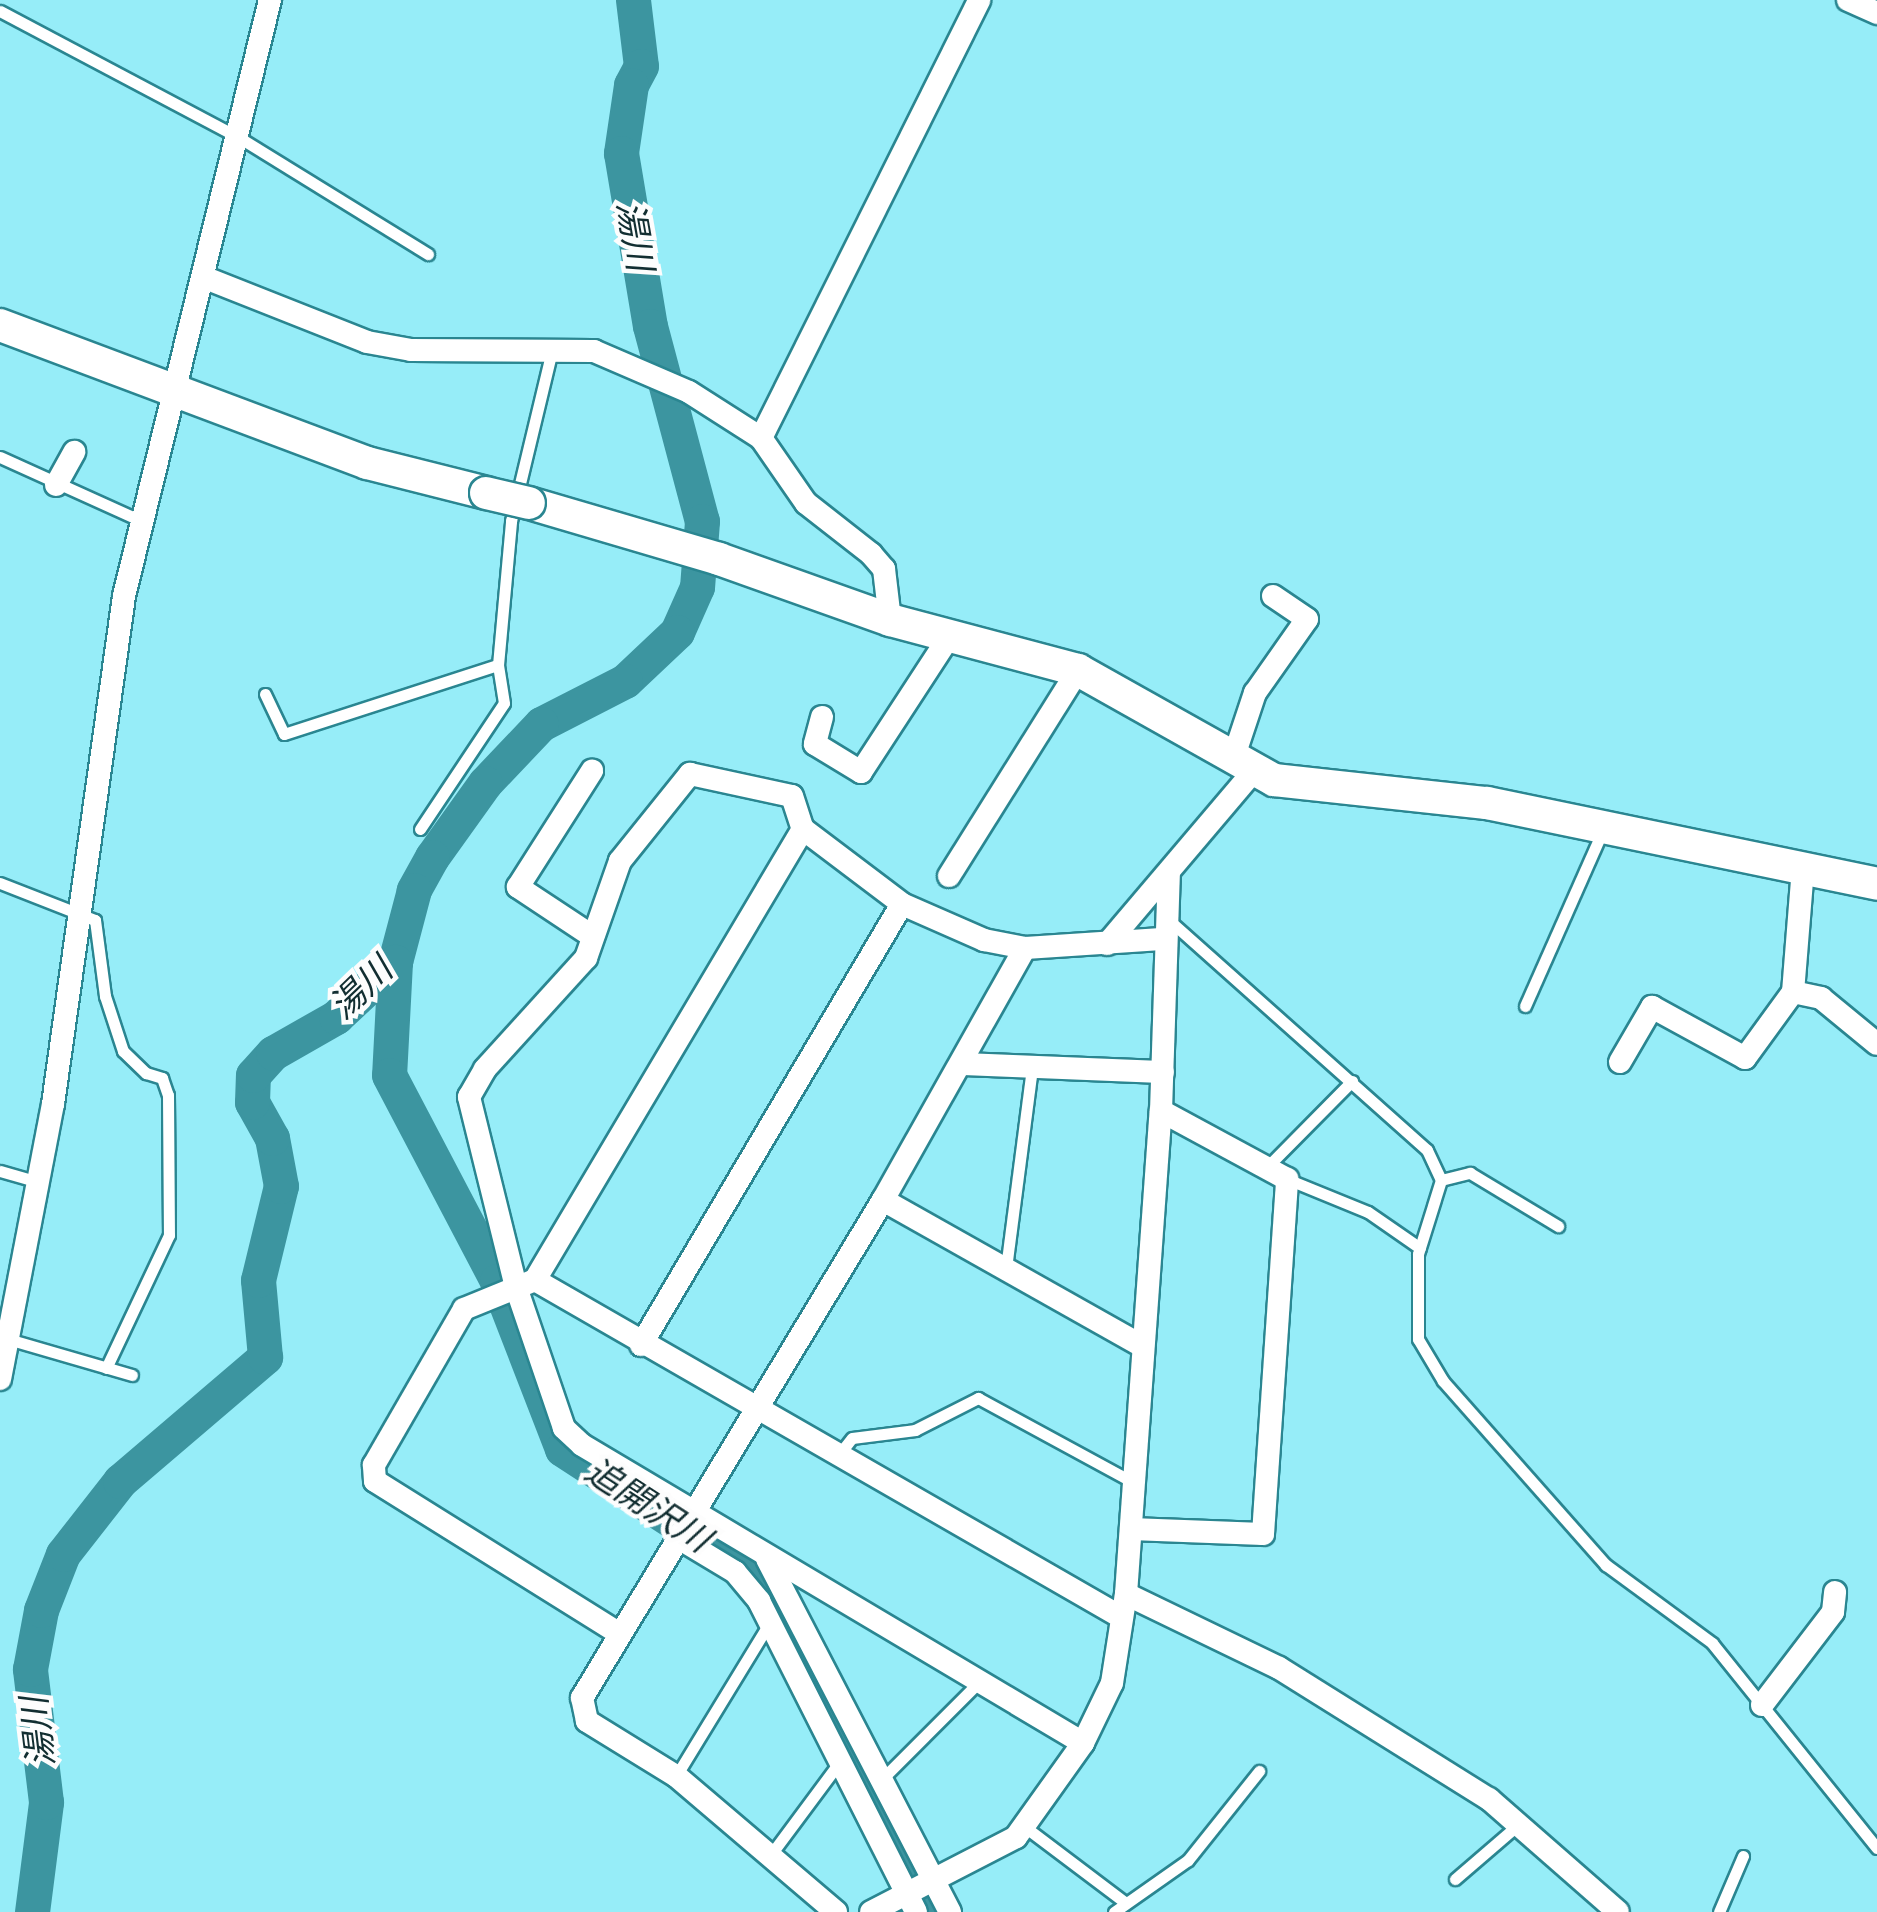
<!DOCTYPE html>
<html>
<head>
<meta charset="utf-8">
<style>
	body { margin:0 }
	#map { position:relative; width:1877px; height:1912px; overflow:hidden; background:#96edf8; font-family:"DejaVu Sans","Noto Sans JP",sans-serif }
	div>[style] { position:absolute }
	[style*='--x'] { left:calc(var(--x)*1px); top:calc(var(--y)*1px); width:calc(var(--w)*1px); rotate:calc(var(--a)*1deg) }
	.river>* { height:35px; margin:-17.5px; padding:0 17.5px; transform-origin:17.5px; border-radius:17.5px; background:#3c95a0 }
	.roads { filter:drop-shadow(2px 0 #2a8691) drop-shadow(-2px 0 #2a8691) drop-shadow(0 2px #2a8691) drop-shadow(0 -2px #2a8691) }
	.lane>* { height:11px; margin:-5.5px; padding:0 5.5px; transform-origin:5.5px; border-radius:5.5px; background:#fff }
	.street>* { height:22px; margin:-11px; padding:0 11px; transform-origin:11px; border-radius:11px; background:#fff }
	.secondary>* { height:32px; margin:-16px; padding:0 16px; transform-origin:16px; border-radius:16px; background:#fff }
	.bridges { filter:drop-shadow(2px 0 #2a8691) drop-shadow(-2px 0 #2a8691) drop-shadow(0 2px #2a8691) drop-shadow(0 -2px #2a8691) }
	.secondary-bridge>* { height:32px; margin:-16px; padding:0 16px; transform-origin:16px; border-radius:16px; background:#fff }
	span { translate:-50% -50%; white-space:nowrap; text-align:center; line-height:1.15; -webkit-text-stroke:9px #fdfdfd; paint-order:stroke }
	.water-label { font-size:35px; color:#122e31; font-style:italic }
</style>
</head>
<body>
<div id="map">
	<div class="river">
		<div style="--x:633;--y:0;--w:66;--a:83.1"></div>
		<div style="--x:641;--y:66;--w:21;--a:118"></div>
		<div style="--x:631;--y:85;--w:69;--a:98.4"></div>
		<div style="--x:621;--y:153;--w:175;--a:80.5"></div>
		<div style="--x:650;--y:326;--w:202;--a:75.1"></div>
		<div style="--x:702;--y:521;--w:66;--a:94.3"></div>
		<div style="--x:697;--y:587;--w:49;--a:114"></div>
		<div style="--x:677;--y:632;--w:71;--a:136.7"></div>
		<div style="--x:625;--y:681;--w:94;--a:152.9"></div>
		<div style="--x:541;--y:724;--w:81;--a:133.5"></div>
		<div style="--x:485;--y:783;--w:91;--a:125.6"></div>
		<div style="--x:432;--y:857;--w:38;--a:119"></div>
		<div style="--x:414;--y:890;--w:74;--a:104.8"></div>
		<div style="--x:395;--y:962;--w:113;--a:93"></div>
		<div style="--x:389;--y:1075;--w:233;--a:62.3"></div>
		<div style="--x:497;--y:1281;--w:180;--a:68.8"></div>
		<div style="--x:562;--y:1449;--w:234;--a:33.1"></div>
		<div style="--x:758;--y:1577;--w:377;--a:62.8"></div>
		<div style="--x:32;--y:1912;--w:111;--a:-82.7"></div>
		<div style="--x:46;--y:1802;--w:134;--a:-96.9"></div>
		<div style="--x:30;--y:1669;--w:60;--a:-79.4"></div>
		<div style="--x:41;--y:1610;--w:60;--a:-68.6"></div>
		<div style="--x:63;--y:1554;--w:93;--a:-52"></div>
		<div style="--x:120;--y:1481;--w:191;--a:-40.5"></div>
		<div style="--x:265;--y:1357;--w:77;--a:-95.2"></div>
		<div style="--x:258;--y:1280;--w:97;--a:-76.3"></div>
		<div style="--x:281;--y:1186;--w:49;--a:-100.6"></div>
		<div style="--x:272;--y:1138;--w:41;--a:-119.1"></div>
		<div style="--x:252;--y:1102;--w:27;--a:-88"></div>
		<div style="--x:253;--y:1075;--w:30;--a:-48"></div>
		<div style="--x:273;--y:1053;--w:73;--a:-29.7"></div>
		<div style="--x:336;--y:1017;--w:81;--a:-43"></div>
	</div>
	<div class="roads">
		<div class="lane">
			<div style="--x:0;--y:11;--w:272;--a:27.9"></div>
			<div style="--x:240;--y:138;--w:221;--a:31.7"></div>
			<div style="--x:0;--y:457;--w:156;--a:24.3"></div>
			<div style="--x:265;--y:694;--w:44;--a:64.6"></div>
			<div style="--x:284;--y:734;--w:225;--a:-17.9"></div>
			<div style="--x:420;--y:829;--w:151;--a:-56.3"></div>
			<div style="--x:504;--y:703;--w:38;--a:-99"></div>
			<div style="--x:498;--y:665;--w:145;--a:-84.8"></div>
			<div style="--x:511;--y:521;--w:171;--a:-76.5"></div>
			<div style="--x:0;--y:883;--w:102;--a:21.3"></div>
			<div style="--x:95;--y:920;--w:77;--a:82.5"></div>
			<div style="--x:105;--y:996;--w:58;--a:71.9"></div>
			<div style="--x:123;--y:1051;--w:32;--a:44"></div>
			<div style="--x:146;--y:1073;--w:17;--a:17"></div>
			<div style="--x:162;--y:1078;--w:18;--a:71"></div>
			<div style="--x:168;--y:1095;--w:140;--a:89.6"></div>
			<div style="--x:169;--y:1235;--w:147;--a:115.3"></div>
			<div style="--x:1170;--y:921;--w:344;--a:41.7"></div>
			<div style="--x:1427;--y:1150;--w:33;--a:65"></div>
			<div style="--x:1441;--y:1180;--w:77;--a:107.3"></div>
			<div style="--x:1418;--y:1254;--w:85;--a:90"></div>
			<div style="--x:1418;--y:1339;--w:49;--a:59.2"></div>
			<div style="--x:1443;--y:1381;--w:246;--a:48.5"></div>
			<div style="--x:1606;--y:1565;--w:132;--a:36.3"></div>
			<div style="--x:1712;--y:1643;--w:263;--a:51.2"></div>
			<div style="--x:1525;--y:1006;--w:193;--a:-66.1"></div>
			<div style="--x:1267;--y:1167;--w:121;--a:-45.3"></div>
			<div style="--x:0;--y:1171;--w:40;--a:16"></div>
			<div style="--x:1287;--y:1179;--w:87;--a:22.2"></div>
			<div style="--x:1368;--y:1212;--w:63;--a:34.7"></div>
			<div style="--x:1441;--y:1180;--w:30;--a:-14"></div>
			<div style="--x:1470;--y:1173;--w:103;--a:31.1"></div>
			<div style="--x:1006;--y:1268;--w:203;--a:-82.6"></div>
			<div style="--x:8;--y:1339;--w:129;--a:16.2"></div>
			<div style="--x:837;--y:1457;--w:24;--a:-52"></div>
			<div style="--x:852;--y:1438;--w:64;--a:-7.2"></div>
			<div style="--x:915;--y:1430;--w:71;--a:-26.9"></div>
			<div style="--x:978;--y:1398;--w:176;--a:28.5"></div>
			<div style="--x:676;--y:1776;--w:180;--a:-58.6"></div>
			<div style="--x:884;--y:1777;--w:136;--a:-45"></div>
			<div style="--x:1025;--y:1827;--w:126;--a:37"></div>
			<div style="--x:772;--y:1853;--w:116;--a:-53.4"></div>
			<div style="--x:1455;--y:1879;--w:84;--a:-40.7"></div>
			<div style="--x:1114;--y:1912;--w:90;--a:-35.1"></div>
			<div style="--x:1188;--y:1860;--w:114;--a:-51.4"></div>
			<div style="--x:1719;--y:1912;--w:61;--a:-66.8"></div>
		</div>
		<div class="street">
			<div style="--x:1848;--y:0;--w:32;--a:24"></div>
			<div style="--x:203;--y:277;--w:176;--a:21.6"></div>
			<div style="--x:367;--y:342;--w:45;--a:10.3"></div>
			<div style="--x:411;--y:350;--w:183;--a:0.3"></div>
			<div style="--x:594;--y:351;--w:103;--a:23.3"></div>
			<div style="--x:689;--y:392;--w:85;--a:32.6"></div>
			<div style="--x:761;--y:438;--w:79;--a:55.3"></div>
			<div style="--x:806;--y:503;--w:83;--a:38.1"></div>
			<div style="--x:871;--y:554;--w:20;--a:49"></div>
			<div style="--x:884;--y:569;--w:51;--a:83.3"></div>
			<div style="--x:761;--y:438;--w:489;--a:-63.5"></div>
			<div style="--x:56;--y:485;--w:38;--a:-61"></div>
			<div style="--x:822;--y:717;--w:28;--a:105"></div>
			<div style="--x:815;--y:744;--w:54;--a:31.3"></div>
			<div style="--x:861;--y:772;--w:165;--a:-56.9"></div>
			<div style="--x:1233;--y:759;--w:70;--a:-71.6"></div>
			<div style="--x:1255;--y:693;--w:90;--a:-54.9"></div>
			<div style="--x:1307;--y:619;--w:41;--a:-145.9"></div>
			<div style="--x:1803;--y:868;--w:124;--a:94.6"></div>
			<div style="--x:1793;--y:992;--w:29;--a:12"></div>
			<div style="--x:1821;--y:998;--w:72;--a:39.4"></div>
			<div style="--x:949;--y:876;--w:243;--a:-57.9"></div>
			<div style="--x:592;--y:936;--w:89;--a:-146.5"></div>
			<div style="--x:518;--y:887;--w:138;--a:-57.5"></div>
			<div style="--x:1107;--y:944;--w:226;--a:-49.7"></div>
			<div style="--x:1620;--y:1062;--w:64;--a:-59.8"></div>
			<div style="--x:1652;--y:1007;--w:106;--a:28.7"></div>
			<div style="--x:1745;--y:1058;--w:82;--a:-54"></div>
			<div style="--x:962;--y:1064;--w:201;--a:2.3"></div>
			<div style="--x:883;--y:1200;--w:297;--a:29.4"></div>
			<div style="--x:535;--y:1280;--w:525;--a:-59.28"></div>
			<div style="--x:641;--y:1345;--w:512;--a:-59.38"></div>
			<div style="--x:0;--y:1379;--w:280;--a:-79.1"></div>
			<div style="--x:53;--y:1104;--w:513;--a:-82.04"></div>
			<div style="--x:124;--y:596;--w:614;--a:-76.24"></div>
			<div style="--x:1131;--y:1529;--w:132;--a:2.2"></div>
			<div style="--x:1263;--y:1534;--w:356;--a:-86.1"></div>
			<div style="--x:1287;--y:1179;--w:143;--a:-151.6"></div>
			<div style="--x:677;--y:1537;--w:68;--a:31.1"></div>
			<div style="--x:735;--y:1572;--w:38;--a:50"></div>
			<div style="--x:759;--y:1601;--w:348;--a:63.2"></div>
			<div style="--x:767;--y:1559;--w:398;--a:62.6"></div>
			<div style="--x:1126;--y:1594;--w:170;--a:25.8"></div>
			<div style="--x:1279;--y:1668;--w:248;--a:32"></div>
			<div style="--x:1489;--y:1799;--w:171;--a:41.2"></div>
			<div style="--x:620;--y:1634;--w:289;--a:-148"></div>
			<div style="--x:375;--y:1481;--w:16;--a:-94"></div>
			<div style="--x:374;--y:1465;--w:180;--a:-60"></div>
			<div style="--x:464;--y:1309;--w:77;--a:-22.2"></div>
			<div style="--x:535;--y:1280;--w:676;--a:29.9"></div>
			<div style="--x:1762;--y:1705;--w:117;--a:-52.6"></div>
			<div style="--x:1833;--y:1612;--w:20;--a:-84"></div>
			<div style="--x:1083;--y:1743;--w:583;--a:-149.26"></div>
			<div style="--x:582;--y:1445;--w:25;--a:-137"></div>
			<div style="--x:564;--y:1428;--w:149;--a:-108.8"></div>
			<div style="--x:516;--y:1287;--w:196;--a:-103.9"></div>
			<div style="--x:469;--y:1097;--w:32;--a:-60"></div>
			<div style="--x:485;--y:1069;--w:150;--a:-47.7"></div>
			<div style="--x:586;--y:958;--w:103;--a:-70.7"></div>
			<div style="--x:620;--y:861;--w:112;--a:-51.2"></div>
			<div style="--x:690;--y:774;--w:104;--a:12.2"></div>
			<div style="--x:792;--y:796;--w:35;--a:72"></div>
			<div style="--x:803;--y:829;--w:124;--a:37.1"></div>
			<div style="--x:902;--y:904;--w:90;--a:23.7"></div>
			<div style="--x:984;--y:940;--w:42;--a:11"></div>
			<div style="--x:1025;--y:948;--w:137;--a:-3.8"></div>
			<div style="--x:836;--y:1912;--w:210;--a:-139.6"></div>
			<div style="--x:676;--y:1776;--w:105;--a:-148.3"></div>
			<div style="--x:587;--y:1721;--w:24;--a:-102"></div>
			<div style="--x:582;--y:1698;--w:582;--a:-58.85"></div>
			<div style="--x:883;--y:1200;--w:289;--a:-60.6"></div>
			<div style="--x:871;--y:1912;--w:163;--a:-27.3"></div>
			<div style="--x:1016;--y:1837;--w:115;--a:-54.5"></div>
			<div style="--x:1083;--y:1743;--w:67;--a:-64.2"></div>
			<div style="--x:1112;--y:1683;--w:90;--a:-81.1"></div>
			<div style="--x:1126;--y:1594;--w:484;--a:-85.9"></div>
			<div style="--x:1161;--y:1111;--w:236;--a:-88.1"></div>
		</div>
		<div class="secondary">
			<div style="--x:0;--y:325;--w:392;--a:20.6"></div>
			<div style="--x:367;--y:463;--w:123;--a:14.1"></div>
			<div style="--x:529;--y:503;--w:198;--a:16.4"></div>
			<div style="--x:719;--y:559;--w:182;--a:19.6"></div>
			<div style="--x:890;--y:620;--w:195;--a:14.9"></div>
			<div style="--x:1078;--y:670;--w:225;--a:29.3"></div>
			<div style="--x:1274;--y:780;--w:214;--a:6.2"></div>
			<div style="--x:1487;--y:803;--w:398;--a:11.7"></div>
		</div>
	</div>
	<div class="bridges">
		<div class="secondary-bridge">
			<div style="--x:486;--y:493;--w:44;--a:13.1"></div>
		</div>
	</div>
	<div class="water-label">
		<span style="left:635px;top:236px;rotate:80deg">湯川</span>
		<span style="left:361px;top:988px;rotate:-44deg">湯川</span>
		<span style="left:648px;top:1505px;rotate:33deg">追開沢川</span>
		<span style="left:38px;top:1732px;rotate:-97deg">湯川</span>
	</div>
</div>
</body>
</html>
